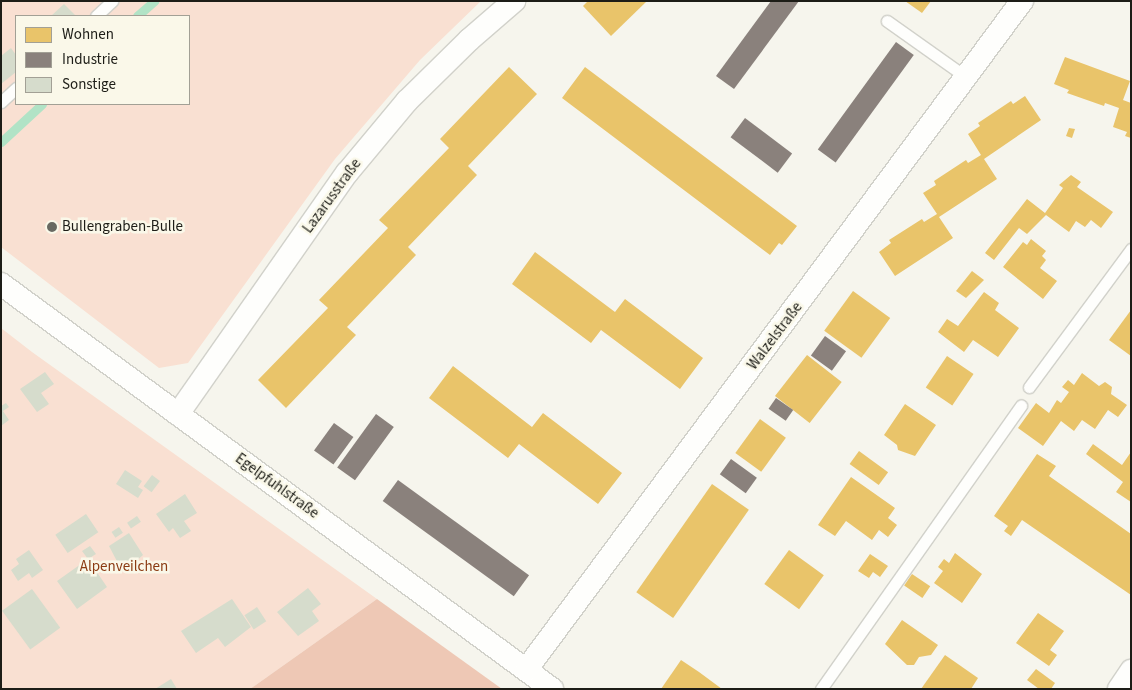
<!DOCTYPE html>
<html>
<head>
<meta charset="utf-8">
<style>
	body { margin:0 }
	#map { position:relative; width:1132px; height:690px; overflow:hidden; background:#f6f5ed; font-family:"Source Sans 3",sans-serif }
	div>[style] { position:absolute }
	[style*='--x'] { left:calc(var(--x)*1px); top:calc(var(--y)*1px); width:calc(var(--w)*1px); rotate:calc(var(--a)*1deg) }
	.green>* { inset:0; background:#f9e0d2 }
	.forest>* { inset:0; background:#eec8b5 }
	.homes>* { inset:0; background:#e9c46a; transform-origin:0 0 }
	.industry>* { inset:0; background:#8a817c; transform-origin:0 0 }
	.stream>* { height:9px; margin:-4.5px; padding:0 4.5px; transform-origin:4.5px; border-radius:4.5px; background:#b1e3c6 }
	.building>* { inset:0; background:#d6dccc; transform-origin:0 0 }
	.roads { filter:drop-shadow(1px 0 #d1d1ca) drop-shadow(-1px 0 #d1d1ca) drop-shadow(0 1px #d1d1ca) drop-shadow(0 -1px #d1d1ca) }
	.service>* { height:11px; margin:-5.5px; padding:0 5.5px; transform-origin:5.5px; border-radius:5.5px; background:#fefefc }
	.minor>* { height:22px; margin:-11px; padding:0 11px; transform-origin:11px; border-radius:11px; background:#fefefc }
	.dots>* { width:14px; height:14px; translate:-50% -50%; box-sizing:border-box; border:2px solid #faf8e9; border-radius:50% }
	span { translate:-50% -50%; white-space:nowrap; text-align:center; line-height:1.15; -webkit-text-stroke:5px #faf8e9; paint-order:stroke }
	.street-label { font-size:15px; color:#1d1d17 }
	.poi-label { font-size:15px; color:#1d1d17 }
	.left { translate:0 -50%; text-align:left }
	.park-label { font-size:15px; color:#8b3b13 }
	.frame { position:absolute; inset:0; border:2px solid #1d1d17; pointer-events:none }
	.legend { position:absolute; left:15px; top:15px; width:175px; height:90px; box-sizing:border-box; background:#faf8e9; border:1px solid #a2a095; margin:0; padding:6px 9px; list-style:none; font-size:15px; color:#1d1d17 }
	.legend li { display:flex; align-items:center; gap:10px; height:25px }
	.legend b { width:25px; border:1px solid #a2a095 }
</style>
</head>
<body>
<div id="map">
	<div class="green">
		<div style="clip-path:polygon(evenodd,1px 1px,481px 1px,420px 60px,335px 159px,188px 363px,159px 368px,1px 247px,1px 1px,16px 16px,189px 16px,189px 104px,16px 104px,16px 16px)"></div>
		<div style="clip-path:polygon(1px 328px,32px 352px,377px 599px,250px 689px,1px 689px)"></div>
	</div>
	<div class="forest">
		<div style="clip-path:polygon(377px 599px,502px 689px,250px 689px)"></div>
	</div>
	<div class="homes">
		<div style="clip-path:polygon(588px 1px,647px 1px,611px 36px,583px 6px)"></div>
		<div style="clip-path:polygon(905px 1px,931px 1px,922px 13px)"></div>
		<div style="clip-path:polygon(1065px 57px,1130px 81px,1123px 100px,1131px 103px,1131px 138px,1125px 136px,1127px 132px,1113px 127px,1119px 108px,1105px 103px,1104px 106px,1067px 93px,1069px 90px,1054px 84px)"></div>
		<div style="clip-path:polygon(509px 67px,537px 94px,468px 166px,477px 175px,408px 247px,416px 255px,347px 327px,356px 335px,286px 408px,258px 380px,328px 308px,319px 300px,388px 228px,379px 220px,449px 148px,440px 139px)"></div>
		<div style="clip-path:polygon(585px 67px,797px 226px,782px 245px,779px 243px,770px 255px,562px 98px)"></div>
		<div style="clip-path:polygon(1025px 96px,1041px 120px,984px 159px,997px 179px,939px 217px,953px 238px,895px 276px,879px 252px,891px 243px,889px 240px,922px 219px,924px 222px,937px 214px,923px 193px,936px 185px,934px 181px,966px 160px,968px 163px,981px 155px,968px 134px,980px 126px,978px 123px,1011px 101px,1013px 104px)"></div>
		<div style="clip-path:polygon(1069px 128px,1075px 129px,1072px 138px,1066px 136px)"></div>
		<div style="clip-path:polygon(1071px 175px,1081px 182px,1077px 187px,1113px 212px,1101px 228px,1091px 220px,1085px 227px,1076px 221px,1069px 232px,1046px 215px,1027px 234px,1019px 228px,994px 260px,985px 253px,1027px 199px,1045px 213px,1063px 188px,1059px 185px)"></div>
		<div style="clip-path:polygon(1031px 239px,1046px 251px,1042px 256px,1046px 260px,1040px 268px,1057px 281px,1043px 299px,1003px 267px,1023px 242px,1027px 245px)"></div>
		<div style="clip-path:polygon(535px 252px,615px 312px,625px 299px,703px 358px,680px 389px,601px 330px,591px 343px,512px 284px)"></div>
		<div style="clip-path:polygon(972px 271px,984px 280px,966px 298px,956px 291px)"></div>
		<div style="left:853px;top:291px;width:46px;height:49px;rotate:36deg"></div>
		<div style="clip-path:polygon(984px 292px,999px 303px,995px 310px,1019px 328px,998px 357px,973px 340px,964px 352px,938px 332px,947px 319px,958px 326px)"></div>
		<div style="clip-path:polygon(1131px 310px,1131px 356px,1109px 340px)"></div>
		<div style="left:807px;top:355px;width:44px;height:52px;rotate:38deg"></div>
		<div style="left:947px;top:356px;width:32px;height:38px;rotate:34deg"></div>
		<div style="clip-path:polygon(453px 366px,532px 427px,543px 413px,622px 473px,598px 504px,519px 444px,508px 458px,429px 398px)"></div>
		<div style="clip-path:polygon(1082px 373px,1099px 386px,1105px 382px,1112px 387px,1111px 394px,1127px 405px,1118px 417px,1108px 410px,1095px 429px,1082px 420px,1074px 431px,1061px 421px,1043px 446px,1018px 428px,1036px 403px,1049px 413px,1057px 400px,1061px 403px,1069px 392px,1062px 387px,1068px 380px,1074px 385px)"></div>
		<div style="clip-path:polygon(905px 404px,936px 425px,915px 456px,898px 450px,897px 445px,884px 435px)"></div>
		<div style="left:760px;top:419px;width:32px;height:42px;rotate:36deg"></div>
		<div style="clip-path:polygon(1093px 444px,1122px 465px,1131px 452px,1131px 502px,1116px 492px,1123px 482px,1086px 454px)"></div>
		<div style="left:859px;top:451px;width:36px;height:16px;rotate:36deg"></div>
		<div style="clip-path:polygon(1037px 454px,1056px 466px,1049px 476px,1131px 534px,1131px 595px,1022px 520px,1011px 536px,1004px 531px,1008px 526px,994px 516px)"></div>
		<div style="clip-path:polygon(851px 477px,895px 508px,888px 518px,897px 525px,888px 537px,879px 530px,872px 540px,846px 521px,835px 536px,818px 525px)"></div>
		<div style="left:712px;top:484px;width:45px;height:132px;rotate:35deg"></div>
		<div style="left:789px;top:550px;width:43px;height:42px;rotate:36deg"></div>
		<div style="clip-path:polygon(955px 553px,982px 574px,962px 603px,934px 583px,943px 571px,938px 567px,944px 559px,949px 563px)"></div>
		<div style="clip-path:polygon(870px 554px,888px 566px,880px 577px,873px 572px,869px 578px,858px 571px)"></div>
		<div style="left:912px;top:574px;width:22px;height:14px;rotate:34deg"></div>
		<div style="clip-path:polygon(1038px 613px,1064px 631px,1050px 650px,1057px 655px,1049px 666px,1016px 643px)"></div>
		<div style="clip-path:polygon(902px 620px,938px 645px,931px 655px,919px 657px,914px 665px,907px 665px,885px 644px)"></div>
		<div style="clip-path:polygon(945px 655px,978px 678px,971px 689px,921px 689px)"></div>
		<div style="clip-path:polygon(681px 660px,699px 672px,722px 689px,661px 689px)"></div>
		<div style="clip-path:polygon(1036px 669px,1055px 683px,1051px 689px,1039px 689px,1027px 680px)"></div>
	</div>
	<div class="industry">
		<div style="clip-path:polygon(771px 1px,799px 1px,734px 89px,716px 76px)"></div>
		<div style="left:896px;top:42px;width:22px;height:133px;rotate:36deg"></div>
		<div style="left:745px;top:118px;width:59px;height:24px;rotate:37deg"></div>
		<div style="left:825px;top:336px;width:26px;height:24px;rotate:36deg"></div>
		<div style="left:776px;top:398px;width:21px;height:13px;rotate:35deg"></div>
		<div style="left:376px;top:414px;width:22px;height:66px;rotate:36deg"></div>
		<div style="left:334px;top:423px;width:24px;height:34px;rotate:36deg"></div>
		<div style="left:731px;top:459px;width:32px;height:19px;rotate:36deg"></div>
		<div style="left:398px;top:480px;width:162px;height:26px;rotate:36deg"></div>
	</div>
	<div class="stream">
		<div style="--x:137;--y:16;--w:23;--a:-41"></div>
		<div style="--x:1;--y:142;--w:56;--a:-42.8"></div>
	</div>
	<div class="building">
		<div style="clip-path:polygon(64px 4px,76px 16px,51px 16px)"></div>
		<div style="clip-path:polygon(11px 48px,16px 55px,16px 72px,1px 84px,1px 56px)"></div>
		<div style="clip-path:polygon(45px 372px,54px 384px,41px 393px,49px 404px,37px 412px,20px 389px)"></div>
		<div style="clip-path:polygon(6px 403px,9px 407px,3px 411px,9px 420px,1px 426px,1px 406px)"></div>
		<div style="clip-path:polygon(125px 470px,142px 481px,138px 487px,143px 490px,138px 498px,116px 484px)"></div>
		<div style="left:152px;top:475px;width:10px;height:14px;rotate:37deg"></div>
		<div style="clip-path:polygon(185px 494px,197px 513px,184px 521px,191px 531px,180px 538px,173px 528px,169px 532px,156px 514px)"></div>
		<div style="left:86px;top:514px;width:22px;height:37px;rotate:56deg"></div>
		<div style="left:137px;top:516px;width:7px;height:12px;rotate:56deg"></div>
		<div style="left:119px;top:527px;width:7px;height:9px;rotate:56deg"></div>
		<div style="clip-path:polygon(129px 533px,143px 555px,128px 568px,121px 569px,109px 546px)"></div>
		<div style="clip-path:polygon(90px 546px,96px 554px,88px 559px,107px 587px,77px 609px,57px 581px,88px 559px,82px 551px)"></div>
		<div style="clip-path:polygon(29px 550px,43px 570px,32px 578px,29px 573px,18px 581px,11px 570px,19px 564px,16px 559px)"></div>
		<div style="clip-path:polygon(308px 588px,321px 604px,312px 611px,319px 621px,298px 636px,277px 612px)"></div>
		<div style="left:32px;top:589px;width:48px;height:37px;rotate:54deg"></div>
		<div style="clip-path:polygon(232px 599px,251px 627px,225px 647px,218px 638px,196px 653px,181px 631px)"></div>
		<div style="left:257px;top:607px;width:17px;height:15px;rotate:57deg"></div>
		<div style="clip-path:polygon(171px 679px,177px 689px,155px 689px)"></div>
	</div>
	<div class="roads">
		<div class="service">
			<div style="--x:96;--y:16;--w:22;--a:-43"></div>
			<div style="--x:887;--y:21;--w:97;--a:35.3"></div>
			<div style="--x:1;--y:102;--w:21;--a:-43"></div>
			<div style="--x:1029;--y:387;--w:172;--a:-53.5"></div>
			<div style="--x:821;--y:689;--w:347;--a:-54.8"></div>
		</div>
		<div class="minor">
			<div style="--x:1;--y:284;--w:684;--a:36.32"></div>
			<div style="--x:178;--y:414;--w:294;--a:-55"></div>
			<div style="--x:347;--y:173;--w:94;--a:-50.2"></div>
			<div style="--x:407;--y:101;--w:87;--a:-44.5"></div>
			<div style="--x:469;--y:40;--w:60;--a:-40.9"></div>
			<div style="--x:526;--y:670;--w:833;--a:-53.45"></div>
			<div style="--x:1119;--y:689;--w:22;--a:-56"></div>
		</div>
	</div>
	<div class="dots">
		<div style="left:52px;top:227px;background:#696962"></div>
	</div>
	<div class="street-label">
		<span style="left:332px;top:196px;rotate:-54deg">Lazarusstraße</span>
		<span style="left:775px;top:336px;rotate:-53deg">Walzelstraße</span>
		<span style="left:277px;top:486px;rotate:36deg">Egelpfuhlstraße</span>
	</div>
	<div class="poi-label">
		<span class="left" style="left:62px;top:227px">Bullengraben-Bulle</span>
	</div>
	<div class="park-label">
		<span style="left:124px;top:567px">Alpenveilchen</span>
	</div>
	<div class="frame"></div>
	<ul class="legend">
	<li><b style="height:14px;background:#e9c46a"></b>Wohnen</li>
	<li><b style="height:14px;background:#8a817c"></b>Industrie</li>
	<li><b style="height:14px;background:#d6dccc"></b>Sonstige</li>
	</ul>
</div>
</body>
</html>
